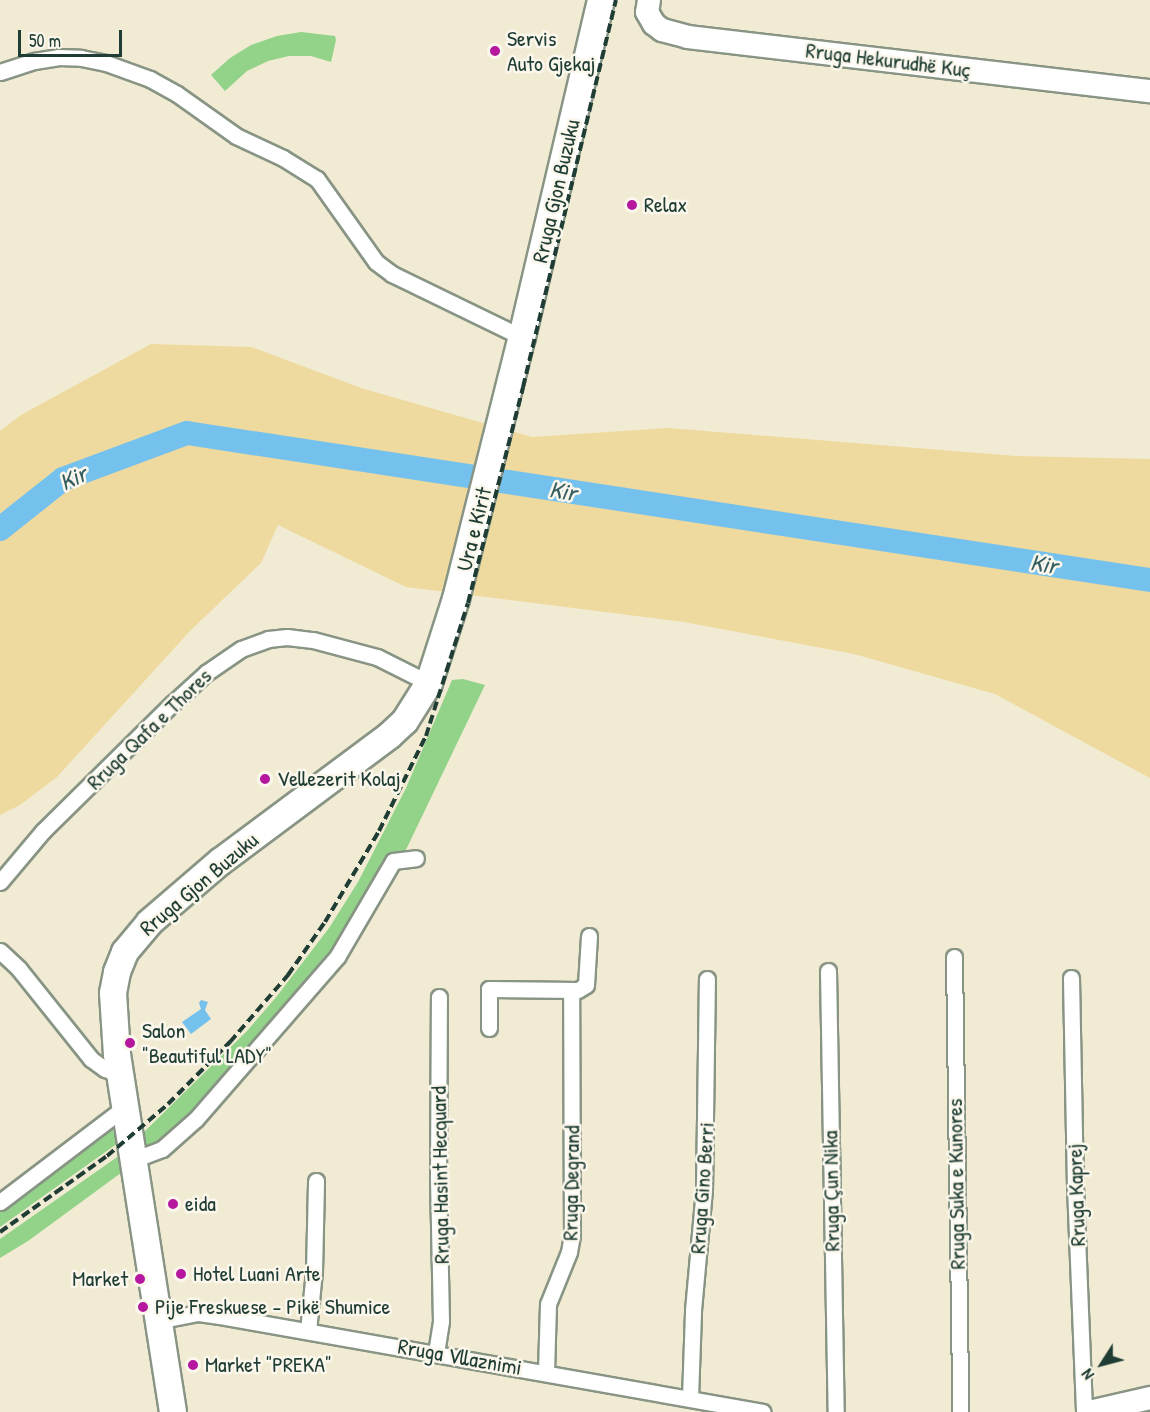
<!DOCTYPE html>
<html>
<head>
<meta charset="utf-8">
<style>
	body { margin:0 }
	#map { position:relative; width:1150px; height:1412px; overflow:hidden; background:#f2ebd3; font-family:"Patrick Hand",sans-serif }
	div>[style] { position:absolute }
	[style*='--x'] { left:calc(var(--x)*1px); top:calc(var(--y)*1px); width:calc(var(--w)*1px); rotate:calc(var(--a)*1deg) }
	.green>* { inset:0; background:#92d389 }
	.sand>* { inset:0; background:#eeda9e }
	.water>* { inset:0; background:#74c1ee }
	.river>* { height:24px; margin:-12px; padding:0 12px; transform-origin:12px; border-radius:12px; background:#74c1ee }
	.roads { filter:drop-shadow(2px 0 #889484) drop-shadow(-2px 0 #889484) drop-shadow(0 2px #889484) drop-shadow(0 -2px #889484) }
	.street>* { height:15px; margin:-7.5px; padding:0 7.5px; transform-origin:7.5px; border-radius:7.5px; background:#fff }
	.secondary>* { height:22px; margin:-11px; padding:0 11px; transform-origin:11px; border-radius:11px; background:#fff }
	.primary>* { height:26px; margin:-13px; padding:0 13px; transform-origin:13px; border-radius:13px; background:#fff }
	.rail>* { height:4px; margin-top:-2px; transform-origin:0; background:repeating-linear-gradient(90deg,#1f3d34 0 9px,transparent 0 13.5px) }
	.dots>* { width:16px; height:16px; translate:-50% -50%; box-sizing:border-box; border:3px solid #fbf7ec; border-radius:50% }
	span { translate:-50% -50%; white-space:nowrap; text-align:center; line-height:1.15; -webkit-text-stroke:5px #fbf7ec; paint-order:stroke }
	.poi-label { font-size:22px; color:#1f3d34 }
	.left { translate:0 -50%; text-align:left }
	.right { translate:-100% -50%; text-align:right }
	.street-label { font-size:22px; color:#1f3d34 }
	.water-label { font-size:24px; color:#345e62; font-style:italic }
	.north { position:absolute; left:1072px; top:1334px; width:60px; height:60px; -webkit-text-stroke:4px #fbf7ec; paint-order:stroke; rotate:234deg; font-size:16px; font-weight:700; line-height:24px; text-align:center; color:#1f3d34 }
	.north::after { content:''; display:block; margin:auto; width:21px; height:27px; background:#1f3d34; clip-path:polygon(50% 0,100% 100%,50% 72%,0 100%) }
	.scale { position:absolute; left:18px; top:30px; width:104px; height:27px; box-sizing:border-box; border:3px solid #1f3d34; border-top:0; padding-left:8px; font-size:18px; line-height:21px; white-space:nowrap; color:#1f3d34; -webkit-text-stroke:4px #fbf7ec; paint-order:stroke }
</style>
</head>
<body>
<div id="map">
	<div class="green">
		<div style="clip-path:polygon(301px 32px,335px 36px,336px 40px,331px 62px,311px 56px,289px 56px,268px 61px,247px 71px,225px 91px,211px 75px,230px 58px,251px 45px,277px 36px)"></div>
		<div style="clip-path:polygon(463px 679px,485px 685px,403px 856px,327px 960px,172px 1137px,146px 1151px,143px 1133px,247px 1031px,277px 996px,329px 928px,358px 882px,406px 788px,452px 680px)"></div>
		<div style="clip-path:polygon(112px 1128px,118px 1143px,0 1227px,0 1209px)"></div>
		<div style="clip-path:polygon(120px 1155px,125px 1170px,28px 1241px,0 1258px,0 1239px)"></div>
	</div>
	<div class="sand">
		<div style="clip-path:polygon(151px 344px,251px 347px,361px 388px,532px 437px,668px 428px,1016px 456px,1150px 459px,1150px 778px,995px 694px,854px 654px,684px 622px,406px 587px,278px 525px,261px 563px,190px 631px,57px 777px,20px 805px,0 815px,0 431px,21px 415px)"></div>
	</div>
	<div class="water">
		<div style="clip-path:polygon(201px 1000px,208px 1002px,205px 1010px,211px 1019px,191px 1034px,182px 1022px,201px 1009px,199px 1003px)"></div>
	</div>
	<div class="river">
		<div style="--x:0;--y:529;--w:80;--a:-38.4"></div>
		<div style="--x:63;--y:479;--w:132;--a:-20.4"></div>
		<div style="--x:187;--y:433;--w:974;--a:8.68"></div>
	</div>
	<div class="roads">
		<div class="street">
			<div style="--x:0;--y:72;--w:36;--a:-18"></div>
			<div style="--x:34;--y:61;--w:24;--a:-9"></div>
			<div style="--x:58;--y:57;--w:23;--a:2"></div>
			<div style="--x:81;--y:58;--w:25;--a:11"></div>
			<div style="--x:106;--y:63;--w:47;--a:20"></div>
			<div style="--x:150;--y:79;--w:31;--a:29"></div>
			<div style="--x:177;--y:94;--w:72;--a:35.4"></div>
			<div style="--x:236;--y:136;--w:52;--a:25.1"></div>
			<div style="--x:283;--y:158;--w:40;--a:32"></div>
			<div style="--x:317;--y:179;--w:102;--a:54.6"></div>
			<div style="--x:376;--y:262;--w:20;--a:37"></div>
			<div style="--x:392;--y:274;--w:144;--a:25.9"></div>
			<div style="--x:0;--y:882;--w:67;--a:-49.9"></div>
			<div style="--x:43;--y:831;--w:182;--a:-44.6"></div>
			<div style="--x:173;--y:703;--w:45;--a:-42.3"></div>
			<div style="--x:206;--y:673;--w:42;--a:-34.4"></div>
			<div style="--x:241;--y:649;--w:29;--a:-20"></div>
			<div style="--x:268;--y:639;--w:19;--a:-6"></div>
			<div style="--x:287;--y:637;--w:26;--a:7"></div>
			<div style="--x:313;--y:640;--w:66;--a:14.9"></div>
			<div style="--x:377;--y:657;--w:58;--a:26.6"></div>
			<div style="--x:0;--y:951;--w:26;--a:43"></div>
			<div style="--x:19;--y:969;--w:115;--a:51.3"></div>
			<div style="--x:91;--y:1059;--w:17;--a:36"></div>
			<div style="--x:105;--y:1069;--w:15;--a:20"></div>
			<div style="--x:954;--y:957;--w:455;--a:89.2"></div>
			<div style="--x:828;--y:971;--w:441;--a:89"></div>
			<div style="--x:1071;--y:978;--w:208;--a:88.9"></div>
			<div style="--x:1075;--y:1186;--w:226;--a:87.7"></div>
			<div style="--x:489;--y:1028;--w:39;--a:-90"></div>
			<div style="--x:489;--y:989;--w:89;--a:0.6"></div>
			<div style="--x:578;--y:990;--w:9;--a:-32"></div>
			<div style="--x:586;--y:985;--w:49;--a:-86.5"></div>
			<div style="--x:133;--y:1157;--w:13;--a:-9"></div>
			<div style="--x:146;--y:1155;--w:17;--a:-21"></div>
			<div style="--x:162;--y:1149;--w:45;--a:-41.4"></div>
			<div style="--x:196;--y:1119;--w:215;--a:-49"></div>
			<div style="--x:337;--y:957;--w:111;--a:-59.7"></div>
			<div style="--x:393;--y:861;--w:23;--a:-7"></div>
			<div style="--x:0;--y:1202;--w:157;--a:-37.2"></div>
			<div style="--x:157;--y:1321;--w:42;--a:-11"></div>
			<div style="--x:198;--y:1313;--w:22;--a:8"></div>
			<div style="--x:220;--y:1316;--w:551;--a:10.03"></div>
			<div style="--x:308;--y:1331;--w:60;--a:-84.3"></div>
			<div style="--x:314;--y:1271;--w:90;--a:-88.7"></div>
			<div style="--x:436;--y:1353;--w:32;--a:-81"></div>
			<div style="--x:441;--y:1321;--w:143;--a:-91.2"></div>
			<div style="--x:438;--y:1178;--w:181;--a:-89.7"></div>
			<div style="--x:546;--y:1372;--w:68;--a:-88.3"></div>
			<div style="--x:548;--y:1304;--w:56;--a:-68"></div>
			<div style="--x:569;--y:1252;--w:17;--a:-80"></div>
			<div style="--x:572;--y:1235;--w:245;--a:-90.2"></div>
			<div style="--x:690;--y:1398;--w:88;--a:-88"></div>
			<div style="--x:693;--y:1310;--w:121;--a:-84.8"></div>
			<div style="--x:704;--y:1190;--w:211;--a:-89.2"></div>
		</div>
		<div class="secondary">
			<div style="--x:649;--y:0;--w:12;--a:99"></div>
			<div style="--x:647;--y:12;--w:14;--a:60"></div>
			<div style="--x:654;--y:24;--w:10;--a:37"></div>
			<div style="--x:662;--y:30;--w:27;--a:15"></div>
			<div style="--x:688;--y:37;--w:465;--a:6.7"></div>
			<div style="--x:1089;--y:1412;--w:63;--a:-12.9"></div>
		</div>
		<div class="primary">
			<div style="--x:173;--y:1412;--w:361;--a:-98.9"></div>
			<div style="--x:117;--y:1055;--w:62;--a:-93.7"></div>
			<div style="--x:113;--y:993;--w:21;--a:-79"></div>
			<div style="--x:117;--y:972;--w:22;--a:-68"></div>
			<div style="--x:125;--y:952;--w:38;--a:-50"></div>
			<div style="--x:149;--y:923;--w:94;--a:-40.7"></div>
			<div style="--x:220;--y:862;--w:211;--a:-36.7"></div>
			<div style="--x:389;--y:736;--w:22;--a:-43"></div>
			<div style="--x:405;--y:721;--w:45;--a:-57.7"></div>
			<div style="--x:429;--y:683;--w:88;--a:-72.2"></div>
			<div style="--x:456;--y:599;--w:270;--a:-75.9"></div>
			<div style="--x:522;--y:337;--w:346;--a:-76.8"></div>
		</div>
	</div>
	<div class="rail">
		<div style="--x:0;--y:1232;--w:131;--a:-35.4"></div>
		<div style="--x:107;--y:1156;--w:80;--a:-40.4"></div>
		<div style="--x:168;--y:1104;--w:88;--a:-45"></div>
		<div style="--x:230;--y:1042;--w:89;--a:-49.1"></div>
		<div style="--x:288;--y:975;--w:65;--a:-55.1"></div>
		<div style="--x:325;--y:922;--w:106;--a:-59.3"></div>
		<div style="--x:379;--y:831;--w:106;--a:-63.7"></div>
		<div style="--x:426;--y:736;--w:139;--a:-72.5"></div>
		<div style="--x:468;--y:603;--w:223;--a:-75.7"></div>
		<div style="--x:523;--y:387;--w:398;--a:-76.5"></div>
	</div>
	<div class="dots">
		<div style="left:495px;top:51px;background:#b5179e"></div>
		<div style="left:632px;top:205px;background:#b5179e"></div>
		<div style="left:265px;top:779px;background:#b5179e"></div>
		<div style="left:130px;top:1043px;background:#b5179e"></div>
		<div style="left:173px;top:1204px;background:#b5179e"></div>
		<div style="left:181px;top:1274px;background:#b5179e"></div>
		<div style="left:140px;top:1279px;background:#b5179e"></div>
		<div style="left:143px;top:1307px;background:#b5179e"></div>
		<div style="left:193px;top:1365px;background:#b5179e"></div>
	</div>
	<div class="poi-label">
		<span class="left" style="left:507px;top:51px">Servis<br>Auto Gjekaj</span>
		<span class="left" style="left:644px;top:205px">Relax</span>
		<span class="left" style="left:277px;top:779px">Vellezerit Kolaj</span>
		<span class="left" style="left:142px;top:1043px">Salon<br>"Beautiful LADY"</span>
		<span class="left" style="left:185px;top:1204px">eida</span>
		<span class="left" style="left:193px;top:1274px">Hotel Luani Arte</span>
		<span class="right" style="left:128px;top:1279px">Market</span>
		<span class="left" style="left:155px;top:1307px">Pije Freskuese - Pikë Shumice</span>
		<span class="left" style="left:205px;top:1365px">Market "PREKA"</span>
	</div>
	<div class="street-label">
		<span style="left:888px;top:60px;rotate:7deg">Rruga Hekurudhë Kuç</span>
		<span style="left:556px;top:191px;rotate:-77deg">Rruga Gjon Buzuku</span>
		<span style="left:474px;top:529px;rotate:-76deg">Ura e Kirit</span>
		<span style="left:149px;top:729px;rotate:-44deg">Rruga Qafa e Thores</span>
		<span style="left:199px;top:884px;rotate:-40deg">Rruga Gjon Buzuku</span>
		<span style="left:440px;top:1175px;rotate:-91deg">Rruga Hasint Hecquard</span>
		<span style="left:571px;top:1183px;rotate:-89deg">Rruga Degrand</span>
		<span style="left:956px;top:1184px;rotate:-91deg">Rruga Suka e Kunores</span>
		<span style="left:702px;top:1188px;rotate:-86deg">Rruga Gino Berri</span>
		<span style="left:831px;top:1191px;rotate:-91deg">Rruga Çun Nika</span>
		<span style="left:1076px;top:1195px;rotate:-92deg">Rruga Kaprej</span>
		<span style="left:460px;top:1357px;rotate:10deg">Rruga Vllaznimi</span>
	</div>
	<div class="water-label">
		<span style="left:73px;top:478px;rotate:-26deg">Kir</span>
		<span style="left:563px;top:491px;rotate:9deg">Kir</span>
		<span style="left:1044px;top:564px;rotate:9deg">Kir</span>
	</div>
	<div class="north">N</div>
	<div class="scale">50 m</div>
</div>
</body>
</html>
